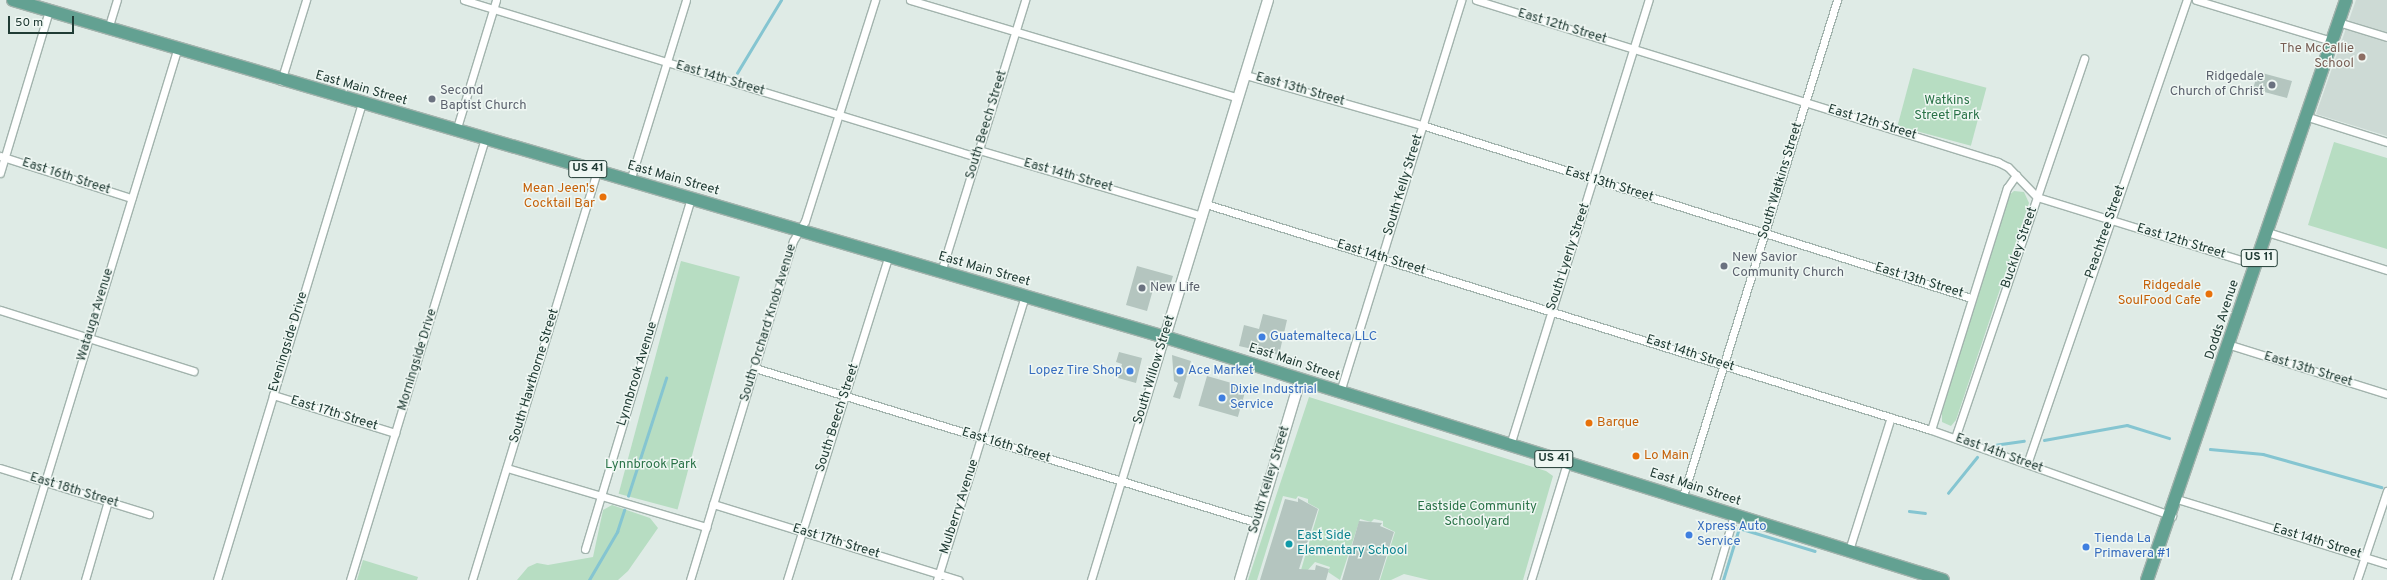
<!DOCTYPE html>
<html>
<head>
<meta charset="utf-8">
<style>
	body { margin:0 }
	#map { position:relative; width:2387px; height:580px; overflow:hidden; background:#dfebe6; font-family:Overpass,sans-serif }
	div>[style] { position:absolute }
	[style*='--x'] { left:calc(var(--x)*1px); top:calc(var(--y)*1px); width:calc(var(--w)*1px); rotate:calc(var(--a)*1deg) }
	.built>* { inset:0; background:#cddad5 }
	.green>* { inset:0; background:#b7ddc2; transform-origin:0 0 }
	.stream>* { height:2.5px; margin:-1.25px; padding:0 1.25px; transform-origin:1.25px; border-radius:1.25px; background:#85c5d1 }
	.building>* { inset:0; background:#b4c5bf; transform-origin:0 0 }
	.roads { filter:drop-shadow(1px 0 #a2b3ad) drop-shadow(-1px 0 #a2b3ad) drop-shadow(0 1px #a2b3ad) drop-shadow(0 -1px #a2b3ad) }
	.street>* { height:7px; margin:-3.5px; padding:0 3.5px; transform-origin:3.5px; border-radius:3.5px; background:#fff }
	.secondary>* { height:10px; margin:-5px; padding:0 5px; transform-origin:5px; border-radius:5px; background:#fff }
	.primary>* { height:12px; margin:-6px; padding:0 6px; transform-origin:6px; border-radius:6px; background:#63a192 }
	.dots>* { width:11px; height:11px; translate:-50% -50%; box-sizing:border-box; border:2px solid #eff7f3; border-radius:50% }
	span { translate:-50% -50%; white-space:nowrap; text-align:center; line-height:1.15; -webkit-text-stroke:3px #eff7f3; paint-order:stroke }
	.shield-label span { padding:1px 3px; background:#eff7f3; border:1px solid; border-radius:3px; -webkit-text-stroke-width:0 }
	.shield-label { font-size:12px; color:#203b34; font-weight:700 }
	.street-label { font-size:13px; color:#203b34 }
	.education-label { font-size:13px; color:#785e54 }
	.right { translate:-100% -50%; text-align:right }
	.worship-label { font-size:13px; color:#5b616d }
	.left { translate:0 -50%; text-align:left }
	.park-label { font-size:13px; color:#297247 }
	.food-label { font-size:13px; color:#c56008 }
	.shop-label { font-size:13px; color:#366cbe }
	.culture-label { font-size:13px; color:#0d838f }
	.scale { position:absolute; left:8px; top:16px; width:66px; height:18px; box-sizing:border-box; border:2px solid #203b34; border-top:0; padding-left:5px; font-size:12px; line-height:14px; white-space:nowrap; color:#203b34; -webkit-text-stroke:3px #eff7f3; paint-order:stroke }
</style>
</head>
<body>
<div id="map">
	<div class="built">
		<div style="clip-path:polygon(2356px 0,2387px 0,2387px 136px,2316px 114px)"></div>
	</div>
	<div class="green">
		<div style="left:1913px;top:68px;width:76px;height:60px;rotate:15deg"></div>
		<div style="clip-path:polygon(2334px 142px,2387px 158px,2387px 249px,2308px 225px)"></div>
		<div style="clip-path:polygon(2014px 191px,2024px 192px,2029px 203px,1956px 420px,1951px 426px,1942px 422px,1942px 412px,2008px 196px)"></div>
		<div style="left:681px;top:261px;width:61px;height:241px;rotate:15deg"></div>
		<div style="clip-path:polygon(1309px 397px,1546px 471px,1553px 476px,1523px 580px,1429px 580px,1404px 574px,1391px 580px,1380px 580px,1395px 532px,1383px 526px,1383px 521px,1374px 519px,1371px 522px,1360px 519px,1340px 580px,1328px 572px,1330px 567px,1315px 562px,1307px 571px,1301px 570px,1319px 509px,1308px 503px,1308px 499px,1298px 496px,1296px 499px,1283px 496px,1257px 580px,1248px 580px)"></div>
		<div style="clip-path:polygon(612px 505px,650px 518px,658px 528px,628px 571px,618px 580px,517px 580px,528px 567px,537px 563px,548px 565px,593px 557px,603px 510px)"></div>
		<div style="clip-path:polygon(363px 560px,418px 577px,417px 580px,357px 580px)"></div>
	</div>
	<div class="stream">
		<div style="--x:737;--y:73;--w:85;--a:-58.9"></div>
		<div style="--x:2044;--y:440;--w:84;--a:-10.2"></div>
		<div style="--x:2127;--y:425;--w:44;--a:17.2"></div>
		<div style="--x:1994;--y:445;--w:30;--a:-8"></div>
		<div style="--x:2210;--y:449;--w:53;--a:5.4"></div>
		<div style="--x:2263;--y:454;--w:123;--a:15.6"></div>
		<div style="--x:1948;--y:493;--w:46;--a:-51.1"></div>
		<div style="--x:628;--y:496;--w:124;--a:-72.1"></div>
		<div style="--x:1909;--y:511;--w:16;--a:7"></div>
		<div style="--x:589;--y:580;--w:56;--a:-59.7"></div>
		<div style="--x:617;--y:532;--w:23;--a:-72"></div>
		<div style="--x:1723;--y:580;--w:54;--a:-72.9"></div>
		<div style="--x:1739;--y:528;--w:79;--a:16.8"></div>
	</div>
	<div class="building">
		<div style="clip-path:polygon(2262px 73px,2292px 81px,2287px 98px,2253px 89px,2257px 75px,2262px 76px)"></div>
		<div style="clip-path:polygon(1137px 266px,1173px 276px,1169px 289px,1154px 286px,1147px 311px,1126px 305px)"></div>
		<div style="clip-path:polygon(1263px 314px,1287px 320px,1279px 355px,1239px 346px,1244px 325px,1259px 329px)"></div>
		<div style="clip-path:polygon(1119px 352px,1142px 358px,1136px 383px,1118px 378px,1122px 364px,1116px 362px)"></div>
		<div style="clip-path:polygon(1172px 355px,1191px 361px,1180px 399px,1173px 397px,1178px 383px,1174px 381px)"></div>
		<div style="left:1207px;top:376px;width:41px;height:31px;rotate:16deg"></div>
		<div style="clip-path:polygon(1298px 498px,1318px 509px,1299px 569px,1315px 570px,1316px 565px,1329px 569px,1326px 580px,1260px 580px,1285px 499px,1298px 502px)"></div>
		<div style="clip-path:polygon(1359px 521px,1382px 523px,1380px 526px,1394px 532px,1379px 580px,1342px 580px)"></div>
	</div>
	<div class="roads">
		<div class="street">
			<div style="--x:464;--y:0;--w:536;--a:17.02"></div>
			<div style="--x:910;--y:0;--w:342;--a:16.6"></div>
			<div style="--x:1476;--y:0;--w:547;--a:17.24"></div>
			<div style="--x:1998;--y:162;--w:11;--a:27"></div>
			<div style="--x:2008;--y:167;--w:42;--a:46"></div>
			<div style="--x:2037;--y:197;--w:229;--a:17.2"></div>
			<div style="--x:2196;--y:0;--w:142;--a:16.8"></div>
			<div style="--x:2338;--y:22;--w:51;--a:17"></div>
			<div style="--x:108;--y:29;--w:30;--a:-73"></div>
			<div style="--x:1246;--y:75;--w:183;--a:15.9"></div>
			<div style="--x:1422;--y:125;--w:576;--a:17.49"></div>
			<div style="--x:281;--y:81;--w:85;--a:-72.8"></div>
			<div style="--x:2308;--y:117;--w:83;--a:17.6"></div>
			<div style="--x:456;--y:131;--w:137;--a:-73"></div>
			<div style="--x:979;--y:150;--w:233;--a:16.5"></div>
			<div style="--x:0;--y:156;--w:138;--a:17.8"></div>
			<div style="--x:0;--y:173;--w:169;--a:-73.2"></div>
			<div style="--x:630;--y:181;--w:189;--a:-72.8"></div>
			<div style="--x:1206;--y:204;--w:759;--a:17.31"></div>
			<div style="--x:1931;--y:430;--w:256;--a:19.6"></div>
			<div style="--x:2267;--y:232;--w:126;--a:17.6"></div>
			<div style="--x:941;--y:272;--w:285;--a:-72.8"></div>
			<div style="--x:0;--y:310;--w:203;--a:17.5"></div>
			<div style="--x:2230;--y:345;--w:164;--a:17.3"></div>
			<div style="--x:755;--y:368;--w:526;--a:17.13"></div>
			<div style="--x:1340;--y:392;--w:410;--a:-72.8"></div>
			<div style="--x:273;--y:395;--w:128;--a:17.3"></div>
			<div style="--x:1931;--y:430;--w:254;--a:-72.6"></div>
			<div style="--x:2007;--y:188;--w:16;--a:-55"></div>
			<div style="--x:1955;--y:438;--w:401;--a:-71.2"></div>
			<div style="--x:1510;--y:445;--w:466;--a:-72.7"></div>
			<div style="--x:2027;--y:464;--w:491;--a:-71"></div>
			<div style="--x:0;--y:468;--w:156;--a:17.2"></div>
			<div style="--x:507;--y:468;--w:208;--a:16.5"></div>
			<div style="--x:1682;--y:499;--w:523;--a:-72.74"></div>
			<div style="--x:2177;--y:499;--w:220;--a:17.2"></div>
			<div style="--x:713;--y:504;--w:257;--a:17.2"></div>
			<div style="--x:585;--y:549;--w:366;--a:-73.2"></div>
			<div style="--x:1849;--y:550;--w:139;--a:-72.5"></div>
			<div style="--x:15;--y:580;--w:554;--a:-73"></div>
			<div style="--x:85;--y:580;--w:82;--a:-73.8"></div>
			<div style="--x:217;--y:580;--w:498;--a:-73.1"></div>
			<div style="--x:350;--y:580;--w:461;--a:-73"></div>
			<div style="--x:472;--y:580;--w:427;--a:-73"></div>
			<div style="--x:690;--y:580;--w:354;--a:-73.1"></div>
			<div style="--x:793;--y:241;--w:23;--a:-59"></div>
			<div style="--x:805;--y:221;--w:232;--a:-72.4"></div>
			<div style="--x:787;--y:580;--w:338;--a:-72.6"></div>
			<div style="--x:937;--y:580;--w:297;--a:-72.8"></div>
			<div style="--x:1091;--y:580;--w:254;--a:-73.1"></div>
			<div style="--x:1531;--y:580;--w:122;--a:-72.9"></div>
			<div style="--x:1715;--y:580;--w:68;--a:-73.7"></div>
			<div style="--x:2357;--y:580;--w:94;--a:-71.4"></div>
		</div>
		<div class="secondary">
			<div style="--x:1165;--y:337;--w:352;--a:-73"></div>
			<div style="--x:1240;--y:580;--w:209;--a:-73.3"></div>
		</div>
		<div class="primary">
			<div style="--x:13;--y:0;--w:1200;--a:16.31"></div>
			<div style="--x:1165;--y:337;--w:815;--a:17.35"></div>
			<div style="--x:2147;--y:580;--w:613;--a:-71.06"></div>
		</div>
	</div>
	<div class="dots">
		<div style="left:2362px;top:57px;background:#8d6e63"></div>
		<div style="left:2272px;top:85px;background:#6b7280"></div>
		<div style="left:432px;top:99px;background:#6b7280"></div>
		<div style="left:603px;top:197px;background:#e8710a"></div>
		<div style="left:1724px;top:266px;background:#6b7280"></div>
		<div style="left:1142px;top:288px;background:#6b7280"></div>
		<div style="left:2209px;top:294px;background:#e8710a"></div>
		<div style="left:1262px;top:337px;background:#3f7fe0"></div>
		<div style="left:1130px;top:371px;background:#3f7fe0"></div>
		<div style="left:1180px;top:371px;background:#3f7fe0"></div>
		<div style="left:1222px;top:398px;background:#3f7fe0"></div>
		<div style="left:1589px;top:423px;background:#e8710a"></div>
		<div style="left:1636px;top:456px;background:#e8710a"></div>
		<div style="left:1689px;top:535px;background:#3f7fe0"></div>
		<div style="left:1289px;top:544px;background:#0f9aa8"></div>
		<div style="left:2086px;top:547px;background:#3f7fe0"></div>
	</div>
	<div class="shield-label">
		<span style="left:588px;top:169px">US 41</span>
		<span style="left:2259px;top:258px">US 11</span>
		<span style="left:1554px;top:459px">US 41</span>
	</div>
	<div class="street-label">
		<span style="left:1562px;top:27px;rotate:17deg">East 12th Street</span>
		<span style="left:720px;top:79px;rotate:17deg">East 14th Street</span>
		<span style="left:361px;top:89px;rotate:16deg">East Main Street</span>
		<span style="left:1300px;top:90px;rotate:16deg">East 13th Street</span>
		<span style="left:1872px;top:123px;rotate:17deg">East 12th Street</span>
		<span style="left:987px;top:125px;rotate:-73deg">South Beech Street</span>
		<span style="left:1068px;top:176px;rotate:16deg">East 14th Street</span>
		<span style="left:66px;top:177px;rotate:18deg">East 16th Street</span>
		<span style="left:673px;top:179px;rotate:16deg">East Main Street</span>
		<span style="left:1781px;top:181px;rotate:-73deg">South Watkins Street</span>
		<span style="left:1404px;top:185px;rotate:-73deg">South Kelly Street</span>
		<span style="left:1609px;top:185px;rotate:17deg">East 13th Street</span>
		<span style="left:2106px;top:232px;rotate:-71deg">Peachtree Street</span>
		<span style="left:2181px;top:242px;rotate:17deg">East 12th Street</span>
		<span style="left:2020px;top:248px;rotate:-71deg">Buckley Street</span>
		<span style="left:1569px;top:257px;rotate:-72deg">South Lyerly Street</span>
		<span style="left:1381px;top:258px;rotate:17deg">East 14th Street</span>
		<span style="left:984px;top:270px;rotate:16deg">East Main Street</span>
		<span style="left:1919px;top:281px;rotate:17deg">East 13th Street</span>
		<span style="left:96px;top:315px;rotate:-73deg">Watauga Avenue</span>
		<span style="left:2223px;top:320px;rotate:-72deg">Dodds Avenue</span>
		<span style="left:769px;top:323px;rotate:-73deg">South Orchard Knob Avenue</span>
		<span style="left:289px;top:342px;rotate:-73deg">Eveningside Drive</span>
		<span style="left:1690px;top:354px;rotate:18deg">East 14th Street</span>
		<span style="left:418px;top:360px;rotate:-73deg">Morningside Drive</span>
		<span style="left:1294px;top:363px;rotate:18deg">East Main Street</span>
		<span style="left:1155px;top:370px;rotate:-73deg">South Willow Street</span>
		<span style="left:2308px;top:370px;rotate:17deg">East 13th Street</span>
		<span style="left:638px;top:374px;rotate:-73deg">Lynnbrook Avenue</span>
		<span style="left:535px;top:376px;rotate:-73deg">South Hawthorne Street</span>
		<span style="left:334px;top:414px;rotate:17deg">East 17th Street</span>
		<span style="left:838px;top:418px;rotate:-72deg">South Beech Street</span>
		<span style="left:1006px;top:446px;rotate:17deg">East 16th Street</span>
		<span style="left:1999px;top:454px;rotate:20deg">East 14th Street</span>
		<span style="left:1270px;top:480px;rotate:-73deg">South Kelley Street</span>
		<span style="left:1695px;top:488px;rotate:18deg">East Main Street</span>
		<span style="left:74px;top:491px;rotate:17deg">East 18th Street</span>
		<span style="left:960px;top:507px;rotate:-72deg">Mulberry Avenue</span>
		<span style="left:836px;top:542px;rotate:17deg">East 17th Street</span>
		<span style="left:2317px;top:542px;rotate:17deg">East 14th Street</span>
	</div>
	<div class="education-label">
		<span class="right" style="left:2354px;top:57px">The McCallie<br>School</span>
	</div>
	<div class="worship-label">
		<span class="right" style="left:2264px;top:85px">Ridgedale<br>Church of Christ</span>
		<span class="left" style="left:440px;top:99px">Second<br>Baptist Church</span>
		<span class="left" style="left:1732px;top:266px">New Savior<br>Community Church</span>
		<span class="left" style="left:1150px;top:288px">New Life</span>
	</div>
	<div class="park-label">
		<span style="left:1947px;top:109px">Watkins<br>Street Park</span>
		<span style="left:651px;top:465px">Lynnbrook Park</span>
		<span style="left:1477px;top:515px">Eastside Community<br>Schoolyard</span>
	</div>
	<div class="food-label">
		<span class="right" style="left:595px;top:197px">Mean Jeen's<br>Cocktail Bar</span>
		<span class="right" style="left:2201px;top:294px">Ridgedale<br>SoulFood Cafe</span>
		<span class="left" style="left:1597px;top:423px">Barque</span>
		<span class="left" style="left:1644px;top:456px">Lo Main</span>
	</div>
	<div class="shop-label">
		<span class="left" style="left:1270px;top:337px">Guatemalteca LLC</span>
		<span class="right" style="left:1122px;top:371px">Lopez Tire Shop</span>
		<span class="left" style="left:1188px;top:371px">Ace Market</span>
		<span class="left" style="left:1230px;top:398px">Dixie Industrial<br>Service</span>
		<span class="left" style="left:1697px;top:535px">Xpress Auto<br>Service</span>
		<span class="left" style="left:2094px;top:547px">Tienda La<br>Primavera #1</span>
	</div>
	<div class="culture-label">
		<span class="left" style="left:1297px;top:544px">East Side<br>Elementary School</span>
	</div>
	<div class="scale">50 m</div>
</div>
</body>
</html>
